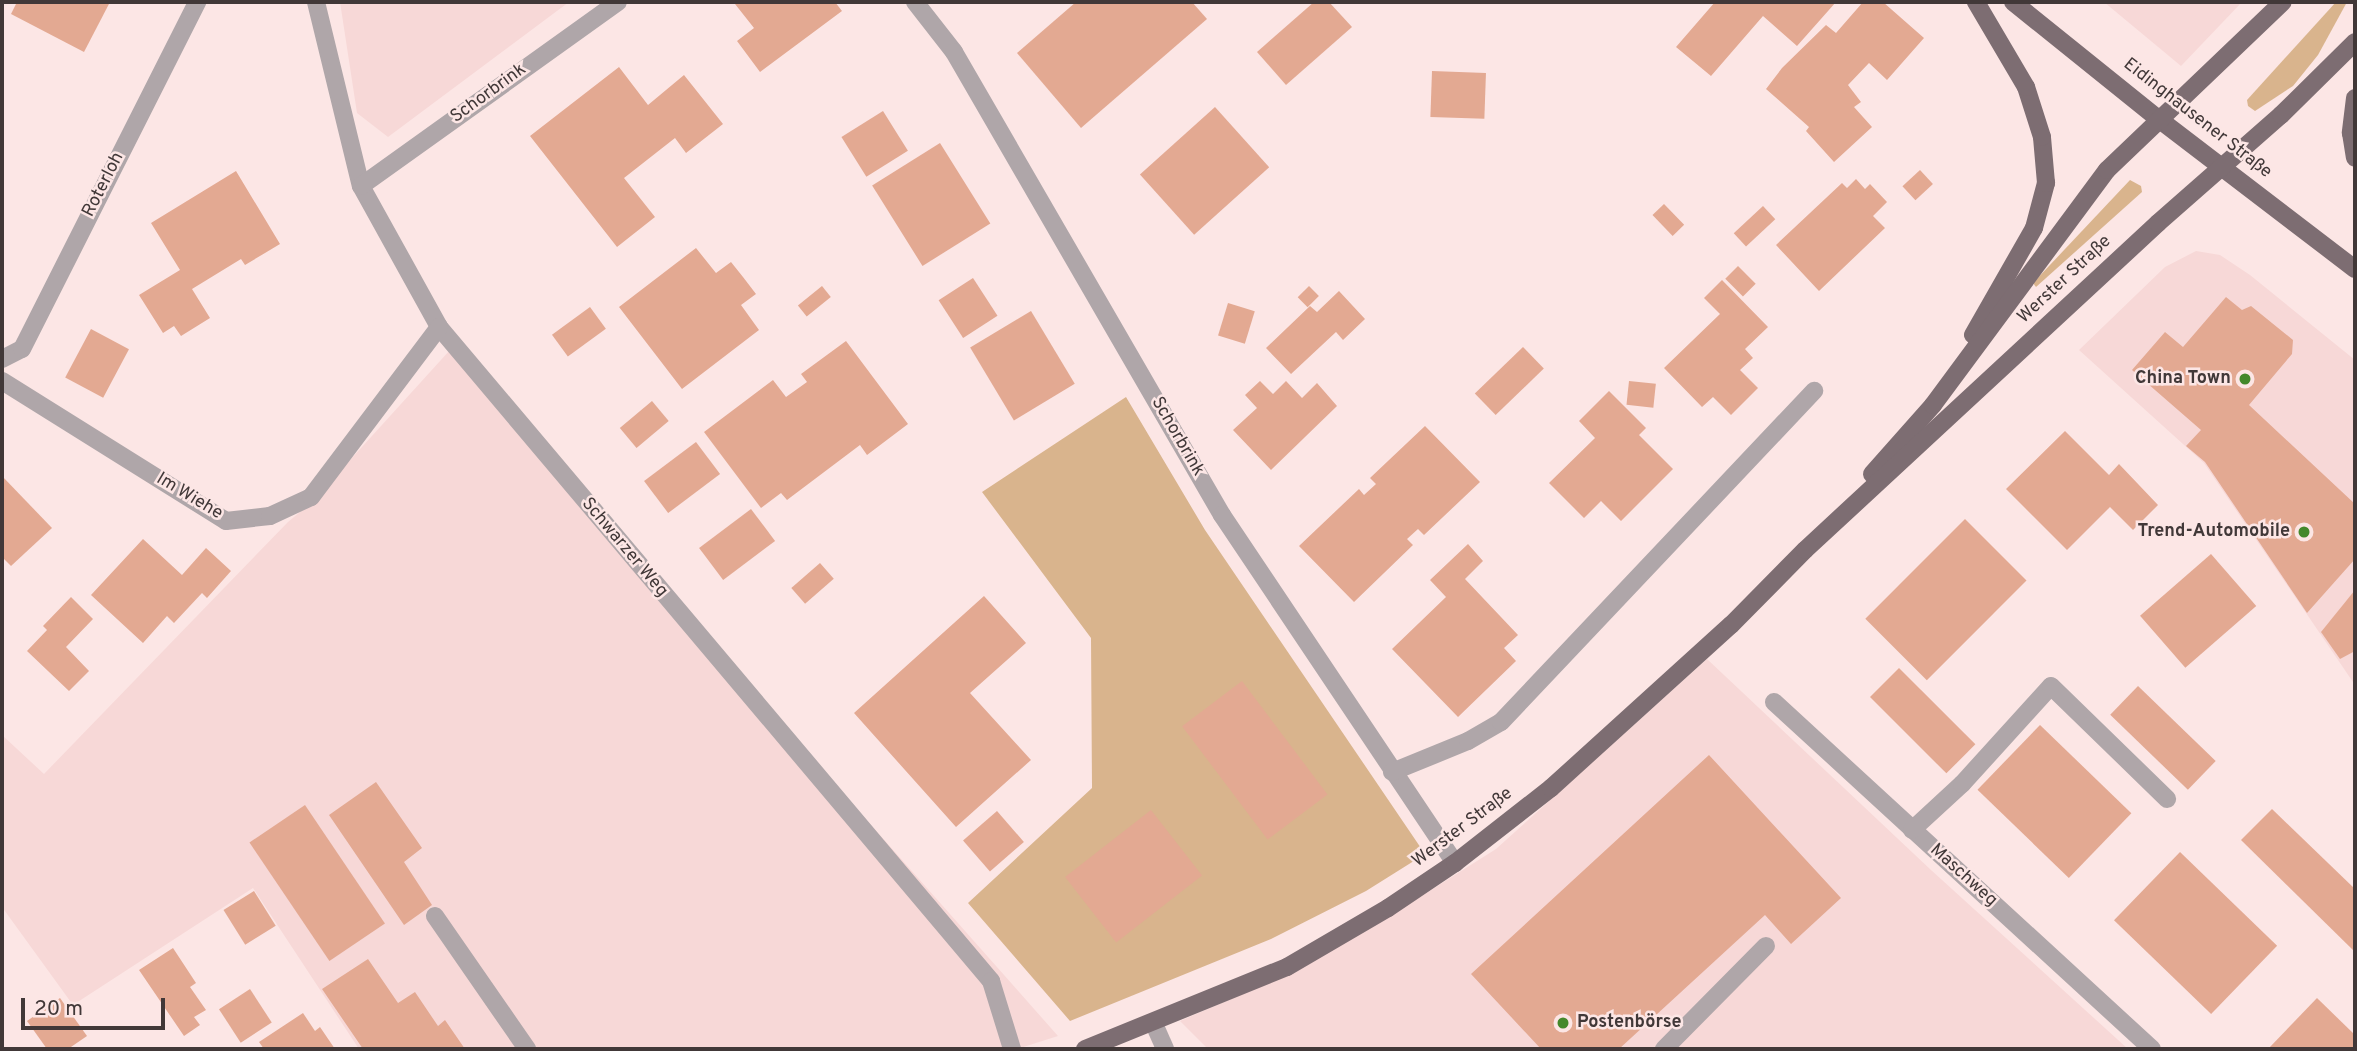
<!DOCTYPE html>
<html>
<head>
<meta charset="utf-8">
<style>
	body { margin:0 }
	#map { position:relative; width:2357px; height:1051px; overflow:hidden; background:#fce6e5; font-family:Overpass,sans-serif }
	div>[style] { position:absolute }
	[style*='--x'] { left:calc(var(--x)*1px); top:calc(var(--y)*1px); width:calc(var(--w)*1px); rotate:calc(var(--a)*1deg) }
	.built>* { inset:0; background:#f7d8d7 }
	.green>* { inset:0; background:#d9b48d }
	.building>* { inset:0; background:#e3a992; transform-origin:0 0 }
	.minor>* { height:18px; margin:-9px; padding:0 9px; transform-origin:9px; border-radius:9px; background:#afa6a9 }
	.major>* { height:18px; margin:-9px; padding:0 9px; transform-origin:9px; border-radius:9px; background:#7d6d72 }
	.dots>* { width:19px; height:19px; translate:-50% -50%; box-sizing:border-box; border:4px solid #fce6e5; border-radius:50% }
	span { translate:-50% -50%; white-space:nowrap; text-align:center; line-height:1.15; -webkit-text-stroke:5px #fce6e5; paint-order:stroke }
	.street-label { font-size:18px; color:#413838 }
	.poi-label { font-size:18px; color:#413838; font-weight:700 }
	.right { translate:-100% -50%; text-align:right }
	.left { translate:0 -50%; text-align:left }
	.frame { position:absolute; inset:0; border:4px solid #413838; pointer-events:none }
	.scale { position:absolute; left:21px; top:998px; width:144px; height:32px; box-sizing:border-box; border:4px solid #413838; border-top:0; padding-left:9px; font-size:21px; line-height:24px; white-space:nowrap; color:#413838; -webkit-text-stroke:5px #fce6e5; paint-order:stroke }
</style>
</head>
<body>
<div id="map">
	<div class="built">
		<div style="clip-path:polygon(340px 2px,569px 2px,388px 137px,357px 113px)"></div>
		<div style="clip-path:polygon(2104px 2px,2242px 2px,2181px 66px)"></div>
		<div style="clip-path:polygon(2196px 251px,2220px 255px,2250px 275px,2355px 360px,2355px 685px,2204px 463px,2079px 350px,2165px 267px)"></div>
		<div style="clip-path:polygon(450px 350px,1058px 1036px,1017px 1049px,359px 1049px,253px 888px,73px 1005px,2px 907px,2px 735px,44px 774px,288px 522px,312px 502px)"></div>
		<div style="clip-path:polygon(1707px 659px,1931px 870px,2128px 1049px,1208px 1049px,1180px 1021px,1291px 973px,1390px 916px,1496px 849px)"></div>
	</div>
	<div class="green">
		<div style="clip-path:polygon(2336px 2px,2347px 2px,2318px 55px,2293px 86px,2255px 111px,2248px 106px,2247px 100px)"></div>
		<div style="clip-path:polygon(2130px 180px,2141px 186px,2142px 192px,2036px 287px,2033px 283px)"></div>
		<div style="clip-path:polygon(1126px 397px,1205px 530px,1425px 854px,1366px 891px,1271px 939px,1070px 1021px,968px 903px,1092px 788px,1091px 638px,982px 492px)"></div>
	</div>
	<div class="building">
		<div style="clip-path:polygon(17px 2px,110px 2px,84px 52px,11px 14px)"></div>
		<div style="clip-path:polygon(738px 2px,835px 2px,842px 11px,760px 72px,737px 41px,754px 28px,735px 4px)"></div>
		<div style="clip-path:polygon(1076px 2px,1192px 2px,1207px 19px,1081px 128px,1017px 53px)"></div>
		<div style="clip-path:polygon(1314px 2px,1329px 2px,1352px 27px,1286px 85px,1257px 52px)"></div>
		<div style="clip-path:polygon(1715px 2px,1836px 2px,1797px 46px,1763px 16px,1711px 76px,1676px 47px)"></div>
		<div style="clip-path:polygon(1863px 2px,1883px 2px,1924px 38px,1887px 80px,1869px 63px,1848px 85px,1861px 102px,1854px 107px,1872px 127px,1834px 162px,1806px 131px,1809px 127px,1766px 89px,1782px 68px,1826px 25px,1836px 33px)"></div>
		<div style="clip-path:polygon(619px 67px,648px 105px,684px 75px,723px 124px,686px 153px,675px 138px,624px 178px,655px 217px,617px 247px,530px 136px)"></div>
		<div style="left:1432px;top:71px;width:54px;height:46px;rotate:2deg"></div>
		<div style="left:1215px;top:107px;width:81px;height:101px;rotate:48deg"></div>
		<div style="left:883px;top:111px;width:47px;height:49px;rotate:58deg"></div>
		<div style="left:940px;top:143px;width:95px;height:80px;rotate:58deg"></div>
		<div style="left:1920px;top:170px;width:19px;height:24px;rotate:47deg"></div>
		<div style="clip-path:polygon(236px 171px,280px 244px,245px 265px,241px 259px,192px 289px,210px 318px,181px 336px,174px 326px,163px 333px,139px 295px,180px 270px,151px 223px)"></div>
		<div style="clip-path:polygon(1856px 179px,1865px 189px,1870px 184px,1887px 202px,1873px 216px,1885px 228px,1819px 291px,1776px 245px,1842px 183px,1847px 188px)"></div>
		<div style="left:1664px;top:204px;width:29px;height:16px;rotate:46deg"></div>
		<div style="left:1763px;top:206px;width:18px;height:40px;rotate:47deg"></div>
		<div style="clip-path:polygon(696px 248px,716px 273px,731px 262px,743px 277px,756px 294px,741px 305px,759px 330px,682px 389px,619px 307px)"></div>
		<div style="left:1738px;top:266px;width:25px;height:18px;rotate:45deg"></div>
		<div style="left:973px;top:278px;width:45px;height:41px;rotate:57deg"></div>
		<div style="clip-path:polygon(1722px 280px,1768px 327px,1745px 349px,1753px 358px,1740px 370px,1758px 388px,1731px 415px,1713px 397px,1702px 407px,1664px 368px,1720px 314px,1704px 298px)"></div>
		<div style="left:822px;top:286px;width:14px;height:31px;rotate:51deg"></div>
		<div style="left:1309px;top:286px;width:14px;height:16px;rotate:45deg"></div>
		<div style="clip-path:polygon(1339px 291px,1365px 319px,1343px 340px,1336px 332px,1291px 374px,1266px 348px,1310px 306px,1317px 312px)"></div>
		<div style="clip-path:polygon(2226px 297px,2242px 310px,2251px 306px,2293px 340px,2292px 354px,2249px 405px,2355px 504px,2355px 559px,2307px 613px,2205px 462px,2186px 446px,2201px 430px,2132px 370px,2165px 332px,2183px 347px)"></div>
		<div style="left:1228px;top:303px;width:28px;height:34px;rotate:17deg"></div>
		<div style="left:590px;top:307px;width:27px;height:47px;rotate:54deg"></div>
		<div style="left:1031px;top:311px;width:85px;height:71px;rotate:59deg"></div>
		<div style="left:91px;top:329px;width:43px;height:55px;rotate:28deg"></div>
		<div style="clip-path:polygon(846px 341px,908px 424px,867px 455px,860px 445px,787px 500px,781px 493px,761px 508px,704px 432px,773px 380px,786px 397px,807px 382px,801px 374px)"></div>
		<div style="left:1523px;top:347px;width:30px;height:67px;rotate:46deg"></div>
		<div style="clip-path:polygon(1260px 381px,1273px 394px,1286px 381px,1302px 398px,1317px 383px,1337px 406px,1271px 470px,1233px 430px,1257px 408px,1245px 395px)"></div>
		<div style="left:1629px;top:381px;width:27px;height:24px;rotate:6deg"></div>
		<div style="clip-path:polygon(1609px 391px,1646px 428px,1639px 435px,1673px 469px,1621px 521px,1601px 501px,1584px 518px,1549px 483px,1595px 438px,1579px 421px)"></div>
		<div style="left:652px;top:401px;width:26px;height:42px;rotate:50deg"></div>
		<div style="clip-path:polygon(1425px 426px,1480px 482px,1424px 535px,1418px 529px,1407px 539px,1413px 545px,1354px 602px,1299px 546px,1359px 489px,1364px 495px,1376px 484px,1370px 478px)"></div>
		<div style="clip-path:polygon(2065px 431px,2109px 475px,2119px 464px,2158px 505px,2133px 530px,2110px 507px,2067px 550px,2006px 489px)"></div>
		<div style="left:696px;top:442px;width:40px;height:65px;rotate:53deg"></div>
		<div style="clip-path:polygon(2px 476px,52px 528px,11px 566px,2px 557px)"></div>
		<div style="left:751px;top:509px;width:40px;height:65px;rotate:53deg"></div>
		<div style="left:1965px;top:519px;width:87px;height:141px;rotate:45deg"></div>
		<div style="clip-path:polygon(143px 539px,182px 575px,206px 548px,231px 571px,207px 598px,202px 593px,174px 623px,167px 616px,143px 643px,91px 595px)"></div>
		<div style="clip-path:polygon(1468px 544px,1483px 561px,1465px 579px,1518px 635px,1504px 648px,1516px 661px,1458px 717px,1392px 649px,1446px 597px,1430px 580px)"></div>
		<div style="left:2211px;top:554px;width:69px;height:94px;rotate:49deg"></div>
		<div style="left:820px;top:563px;width:21px;height:38px;rotate:49deg"></div>
		<div style="clip-path:polygon(2355px 590px,2355px 651px,2340px 659px,2321px 632px)"></div>
		<div style="clip-path:polygon(984px 596px,1026px 643px,970px 693px,1031px 760px,956px 827px,854px 713px)"></div>
		<div style="clip-path:polygon(71px 597px,93px 619px,66px 647px,89px 671px,69px 691px,27px 651px,47px 630px,43px 626px)"></div>
		<div style="left:1899px;top:668px;width:108px;height:41px;rotate:45deg"></div>
		<div style="left:1242px;top:681px;width:142px;height:75px;rotate:53deg"></div>
		<div style="left:2138px;top:686px;width:108px;height:40px;rotate:44deg"></div>
		<div style="left:2040px;top:725px;width:127px;height:90px;rotate:44deg"></div>
		<div style="clip-path:polygon(1709px 755px,1841px 898px,1791px 944px,1765px 915px,1619px 1049px,1541px 1049px,1471px 974px)"></div>
		<div style="clip-path:polygon(376px 782px,422px 848px,404px 862px,432px 905px,404px 925px,329px 815px)"></div>
		<div style="left:305px;top:805px;width:143px;height:67px;rotate:56deg"></div>
		<div style="clip-path:polygon(2272px 809px,2355px 889px,2355px 952px,2241px 840px)"></div>
		<div style="left:1151px;top:810px;width:83px;height:109px;rotate:52deg"></div>
		<div style="left:997px;top:811px;width:41px;height:45px;rotate:49deg"></div>
		<div style="left:2180px;top:852px;width:135px;height:95px;rotate:44deg"></div>
		<div style="left:254px;top:891px;width:41px;height:36px;rotate:58deg"></div>
		<div style="clip-path:polygon(173px 948px,196px 983px,190px 987px,206px 1010px,194px 1017px,200px 1025px,184px 1036px,139px 970px)"></div>
		<div style="clip-path:polygon(368px 959px,398px 1003px,415px 992px,438px 1026px,445px 1020px,465px 1049px,363px 1049px,322px 989px)"></div>
		<div style="left:250px;top:989px;width:40px;height:37px;rotate:57deg"></div>
		<div style="clip-path:polygon(60px 998px,87px 1036px,68px 1049px,47px 1049px,27px 1021px)"></div>
		<div style="clip-path:polygon(2317px 998px,2355px 1035px,2355px 1049px,2268px 1049px)"></div>
		<div style="clip-path:polygon(303px 1013px,315px 1031px,320px 1027px,335px 1049px,264px 1049px,259px 1042px)"></div>
	</div>
	<div class="minor">
		<div style="--x:316;--y:2;--w:189;--a:76.3"></div>
		<div style="--x:361;--y:186;--w:161;--a:61"></div>
		<div style="--x:439;--y:327;--w:856;--a:49.83"></div>
		<div style="--x:991;--y:981;--w:71;--a:72.8"></div>
		<div style="--x:915;--y:2;--w:63;--a:52"></div>
		<div style="--x:954;--y:52;--w:535;--a:59.94"></div>
		<div style="--x:1222;--y:515;--w:419;--a:56.2"></div>
		<div style="--x:361;--y:186;--w:316;--a:-35.6"></div>
		<div style="--x:2;--y:359;--w:22;--a:-27"></div>
		<div style="--x:22;--y:349;--w:389;--a:-63.2"></div>
		<div style="--x:2;--y:381;--w:264;--a:32"></div>
		<div style="--x:226;--y:521;--w:44;--a:-6.5"></div>
		<div style="--x:270;--y:516;--w:45;--a:-24.9"></div>
		<div style="--x:311;--y:497;--w:213;--a:-53"></div>
		<div style="--x:1774;--y:702;--w:513;--a:42.55"></div>
		<div style="--x:1392;--y:772;--w:82;--a:-22.2"></div>
		<div style="--x:1468;--y:741;--w:38;--a:-30"></div>
		<div style="--x:1501;--y:722;--w:456;--a:-46.6"></div>
		<div style="--x:1912;--y:830;--w:68;--a:-42.6"></div>
		<div style="--x:1962;--y:784;--w:132;--a:-47.8"></div>
		<div style="--x:2051;--y:686;--w:162;--a:44.2"></div>
		<div style="--x:435;--y:916;--w:162;--a:55.3"></div>
		<div style="--x:1154;--y:1024;--w:27;--a:66"></div>
		<div style="--x:1664;--y:1049;--w:145;--a:-45.3"></div>
	</div>
	<div class="major">
		<div style="--x:2013;--y:2;--w:189;--a:38.8"></div>
		<div style="--x:2160;--y:120;--w:245;--a:37.4"></div>
		<div style="--x:2355;--y:98;--w:35;--a:97"></div>
		<div style="--x:2351;--y:133;--w:25;--a:81"></div>
		<div style="--x:1973;--y:335;--w:123;--a:-60.3"></div>
		<div style="--x:2034;--y:228;--w:47;--a:-75.1"></div>
		<div style="--x:2046;--y:183;--w:46;--a:-95"></div>
		<div style="--x:2042;--y:137;--w:52;--a:-107.7"></div>
		<div style="--x:2026;--y:87;--w:99;--a:-120.5"></div>
		<div style="--x:1872;--y:474;--w:92;--a:-48.5"></div>
		<div style="--x:1933;--y:405;--w:292;--a:-53.5"></div>
		<div style="--x:2107;--y:170;--w:243;--a:-43.7"></div>
		<div style="--x:1085;--y:1049;--w:218;--a:-22.1"></div>
		<div style="--x:1287;--y:967;--w:117;--a:-30.3"></div>
		<div style="--x:1388;--y:908;--w:81;--a:-33.9"></div>
		<div style="--x:1455;--y:863;--w:122;--a:-38"></div>
		<div style="--x:1551;--y:788;--w:243;--a:-42.2"></div>
		<div style="--x:1731;--y:625;--w:105;--a:-45.4"></div>
		<div style="--x:1805;--y:550;--w:481;--a:-42.8"></div>
		<div style="--x:2158;--y:223;--w:164;--a:-41.3"></div>
		<div style="--x:2281;--y:115;--w:104;--a:-44.6"></div>
	</div>
	<div class="dots">
		<div style="left:2245px;top:379px;background:#44882b"></div>
		<div style="left:2304px;top:532px;background:#44882b"></div>
		<div style="left:1563px;top:1023px;background:#44882b"></div>
	</div>
	<div class="street-label">
		<span style="left:489px;top:94px;rotate:-36deg">Schorbrink</span>
		<span style="left:2197px;top:119px;rotate:38deg">Eidinghausener Straße</span>
		<span style="left:104px;top:185px;rotate:-63deg">Roterloh</span>
		<span style="left:2065px;top:280px;rotate:-43deg">Werster Straße</span>
		<span style="left:1177px;top:437px;rotate:60deg">Schorbrink</span>
		<span style="left:189px;top:497px;rotate:31deg">Im Wiehe</span>
		<span style="left:624px;top:548px;rotate:50deg">Schwarzer Weg</span>
		<span style="left:1463px;top:828px;rotate:-37deg">Werster Straße</span>
		<span style="left:1963px;top:876px;rotate:42deg">Maschweg</span>
	</div>
	<div class="poi-label">
		<span class="right" style="left:2231px;top:379px">China Town</span>
		<span class="right" style="left:2290px;top:532px">Trend-Automobile</span>
		<span class="left" style="left:1577px;top:1023px">Postenbörse</span>
	</div>
	<div class="frame"></div>
	<div class="scale">20 m</div>
</div>
</body>
</html>
